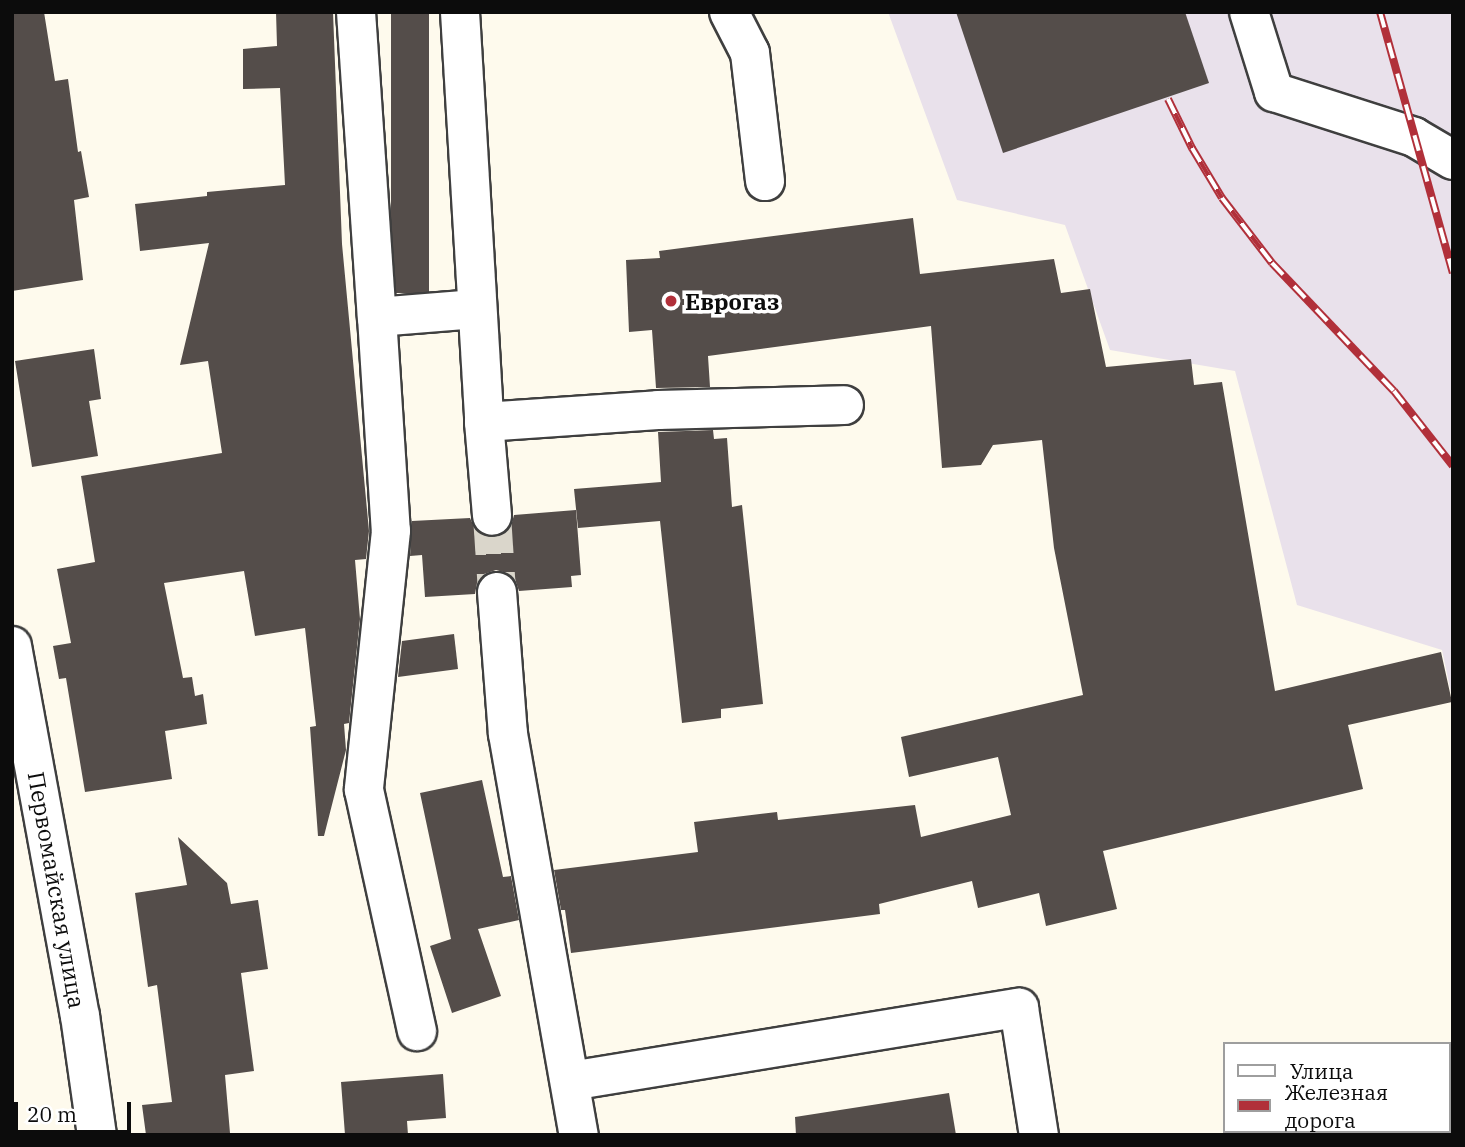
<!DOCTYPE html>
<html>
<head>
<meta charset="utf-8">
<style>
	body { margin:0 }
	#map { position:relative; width:1465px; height:1147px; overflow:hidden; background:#fefaed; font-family:"IBM Plex Serif",serif }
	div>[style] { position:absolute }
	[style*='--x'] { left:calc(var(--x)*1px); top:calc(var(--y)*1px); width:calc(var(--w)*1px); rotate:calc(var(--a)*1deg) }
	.industrial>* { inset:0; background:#e9e1eb }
	.building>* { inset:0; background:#544d4a; transform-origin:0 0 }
	.minor-tunnel>* { height:38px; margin-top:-19px; transform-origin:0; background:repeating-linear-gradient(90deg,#dad6cb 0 38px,transparent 0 57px) }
	.roads { filter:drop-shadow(2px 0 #3f3f3f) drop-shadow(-2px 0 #3f3f3f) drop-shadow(0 2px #3f3f3f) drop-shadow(0 -2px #3f3f3f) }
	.minor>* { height:38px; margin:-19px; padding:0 19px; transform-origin:19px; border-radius:19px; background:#fff }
	.rail>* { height:8px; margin-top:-4px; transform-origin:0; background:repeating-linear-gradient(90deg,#fff 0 16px,#b1303a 0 32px); box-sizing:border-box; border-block:2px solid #b1303a }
	.dots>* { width:19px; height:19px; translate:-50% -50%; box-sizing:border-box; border:4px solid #fff; border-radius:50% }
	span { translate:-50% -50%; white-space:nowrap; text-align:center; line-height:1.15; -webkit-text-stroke:7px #fff; paint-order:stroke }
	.poi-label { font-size:23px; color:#0c0c0c; font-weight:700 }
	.left { translate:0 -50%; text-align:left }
	.street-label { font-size:23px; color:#0c0c0c }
	.frame { position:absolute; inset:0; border:14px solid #0c0c0c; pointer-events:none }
	.legend { position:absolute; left:1223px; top:1042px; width:228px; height:91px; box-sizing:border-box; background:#fff; border:2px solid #9e9e9e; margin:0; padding:9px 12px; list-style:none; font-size:21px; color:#0c0c0c }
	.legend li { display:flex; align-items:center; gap:14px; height:35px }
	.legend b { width:35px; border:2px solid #9e9e9e }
	.scale { position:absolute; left:14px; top:1102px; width:117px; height:32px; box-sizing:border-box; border:4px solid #0c0c0c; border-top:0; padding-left:9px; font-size:21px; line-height:24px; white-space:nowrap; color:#0c0c0c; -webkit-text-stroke:5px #fff; paint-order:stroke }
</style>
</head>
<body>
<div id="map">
	<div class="industrial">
		<div style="clip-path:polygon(888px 12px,1453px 12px,1453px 702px,1442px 650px,1297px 605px,1235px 371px,1110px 350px,1065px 225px,957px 200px)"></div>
	</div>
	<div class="building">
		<div style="clip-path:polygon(12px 12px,44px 12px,55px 81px,68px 79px,78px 152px,81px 151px,89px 197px,74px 200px,83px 280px,12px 291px)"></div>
		<div style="clip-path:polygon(276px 12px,333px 12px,342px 244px,369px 531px,366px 559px,355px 560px,360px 619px,349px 723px,344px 724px,346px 750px,324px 836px,318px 836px,310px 727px,316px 726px,305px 628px,255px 636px,244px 571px,164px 583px,183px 678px,192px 677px,195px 696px,203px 694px,207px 724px,165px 731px,172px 779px,85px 792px,66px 678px,59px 679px,53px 646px,71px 643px,57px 569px,95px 562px,81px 476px,222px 453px,208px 361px,180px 365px,209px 243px,140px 251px,135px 204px,207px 196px,207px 192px,285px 185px,280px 88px,243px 89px,243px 49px,277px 46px)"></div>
		<div style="left:391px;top:12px;width:38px;height:281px"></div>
		<div style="clip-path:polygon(956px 12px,1185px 12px,1209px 83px,1003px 153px)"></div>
		<div style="clip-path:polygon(913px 218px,920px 274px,1054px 259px,1061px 293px,1090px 289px,1106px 367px,1191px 359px,1194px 385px,1222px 382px,1275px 691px,1441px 652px,1452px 702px,1348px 725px,1363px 789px,1103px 851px,1117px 909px,1046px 926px,1039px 893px,978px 908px,972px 881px,879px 904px,880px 914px,571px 953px,565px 910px,561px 910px,554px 870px,698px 852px,694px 822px,777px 812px,778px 820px,915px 805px,921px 837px,1011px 815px,998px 757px,909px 777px,901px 737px,1083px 695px,1054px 548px,1042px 440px,993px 445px,981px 465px,942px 468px,931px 326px,708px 356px,710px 387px,656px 388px,652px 330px,629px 332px,626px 260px,660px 258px,659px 251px)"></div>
		<div style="clip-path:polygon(94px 349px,101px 399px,89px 401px,98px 456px,32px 467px,15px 361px)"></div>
		<div style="clip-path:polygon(713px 430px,714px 439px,727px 438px,732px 507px,742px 505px,763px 704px,721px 709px,721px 718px,682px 723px,660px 521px,578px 528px,574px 489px,661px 482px,658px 432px)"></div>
		<div style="clip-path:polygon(576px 510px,581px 575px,571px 576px,572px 587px,519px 591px,515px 579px,507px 573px,496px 570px,484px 574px,477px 583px,475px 594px,425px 597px,422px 555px,410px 556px,412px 521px,470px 518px,475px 529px,482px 535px,493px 538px,505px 533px,511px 526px,514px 515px)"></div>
		<div style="clip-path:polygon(454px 634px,458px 669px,398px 677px,402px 641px)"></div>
		<div style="clip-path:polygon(482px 780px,503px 877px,511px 876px,519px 920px,478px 929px,501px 996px,452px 1013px,430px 946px,451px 939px,420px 793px)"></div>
		<div style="clip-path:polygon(178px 837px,227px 883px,231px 904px,258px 900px,268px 969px,241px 973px,254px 1071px,225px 1075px,230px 1133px,146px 1135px,142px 1105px,172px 1102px,157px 985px,148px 987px,135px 893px,187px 885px)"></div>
		<div style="clip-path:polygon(443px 1074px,446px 1118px,407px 1121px,408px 1135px,345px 1135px,341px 1082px)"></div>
		<div style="clip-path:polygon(949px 1093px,956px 1135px,796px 1135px,795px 1117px)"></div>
	</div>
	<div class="minor-tunnel">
		<div style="--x:492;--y:516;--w:76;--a:86.2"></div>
	</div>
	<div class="roads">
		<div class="minor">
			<div style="--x:356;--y:12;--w:306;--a:86.1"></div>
			<div style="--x:377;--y:317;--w:99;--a:-4.6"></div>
			<div style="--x:460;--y:12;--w:411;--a:86.6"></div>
			<div style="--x:484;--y:422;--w:174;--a:-3.9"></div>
			<div style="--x:658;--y:410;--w:186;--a:-1.5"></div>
			<div style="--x:729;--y:12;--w:46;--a:62.9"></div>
			<div style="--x:750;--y:53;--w:129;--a:83.3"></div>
			<div style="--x:1249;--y:12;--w:84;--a:72.6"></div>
			<div style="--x:1274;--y:92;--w:147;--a:17.8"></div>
			<div style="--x:1414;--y:137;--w:45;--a:30.5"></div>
			<div style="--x:377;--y:317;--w:214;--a:86.3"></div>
			<div style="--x:391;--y:531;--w:260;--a:96"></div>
			<div style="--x:364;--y:790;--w:247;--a:77.6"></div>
			<div style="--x:484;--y:422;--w:94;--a:85.1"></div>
			<div style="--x:497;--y:592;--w:142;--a:85.6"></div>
			<div style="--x:508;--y:734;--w:407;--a:80"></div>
			<div style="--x:12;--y:646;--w:376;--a:79.6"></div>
			<div style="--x:80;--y:1016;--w:120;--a:81.9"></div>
			<div style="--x:571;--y:1081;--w:454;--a:-9.3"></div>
			<div style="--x:1019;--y:1008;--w:129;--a:81.1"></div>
		</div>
	</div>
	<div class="rail">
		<div style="--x:1380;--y:12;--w:271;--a:74.4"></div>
		<div style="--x:1168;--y:99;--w:55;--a:63.9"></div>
		<div style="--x:1192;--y:148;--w:58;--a:59"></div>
		<div style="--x:1222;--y:198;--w:82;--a:52.4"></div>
		<div style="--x:1272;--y:263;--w:177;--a:46.4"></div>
		<div style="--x:1394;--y:391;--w:95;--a:51.8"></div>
	</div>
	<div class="dots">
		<div style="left:671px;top:301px;background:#b1303a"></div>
	</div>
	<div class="poi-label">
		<span class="left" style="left:685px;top:301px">Еврогаз</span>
	</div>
	<div class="street-label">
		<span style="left:57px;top:890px;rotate:80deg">Первомайская улица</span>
	</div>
	<div class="frame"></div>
	<ul class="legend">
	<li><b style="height:9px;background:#fff"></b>Улица</li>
	<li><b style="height:9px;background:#b1303a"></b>Железная дорога</li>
	</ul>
	<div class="scale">20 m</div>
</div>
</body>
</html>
